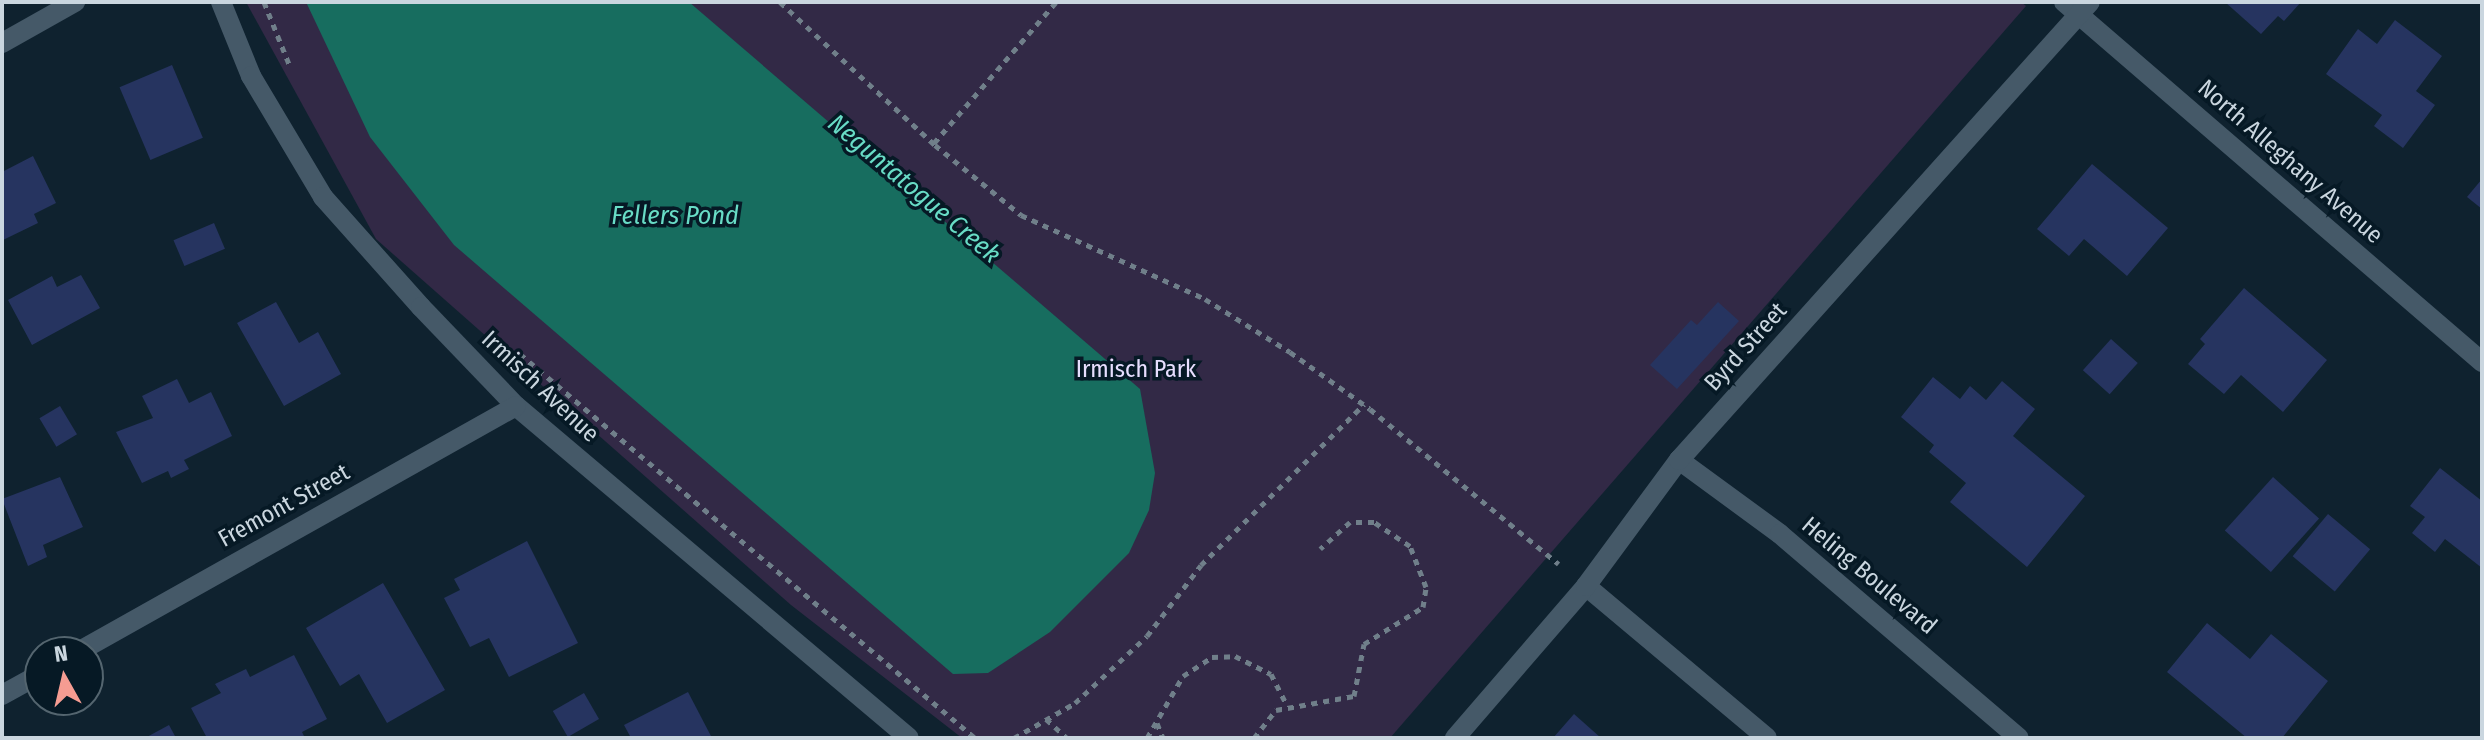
<!DOCTYPE html>
<html>
<head>
<meta charset="utf-8">
<style>
	body { margin:0 }
	#map { position:relative; width:2484px; height:740px; overflow:hidden; background:#0f222f; font-family:"Fira Sans Condensed",sans-serif }
	div>[style] { position:absolute }
	[style*='--x'] { left:calc(var(--x)*1px); top:calc(var(--y)*1px); width:calc(var(--w)*1px); rotate:calc(var(--a)*1deg) }
	.green>* { inset:0; background:#322946 }
	.water>* { inset:0; background:#176d5f }
	.building>* { inset:0; background:#263460; transform-origin:0 0 }
	.path>* { height:5px; margin-top:-2.5px; transform-origin:0; background:repeating-linear-gradient(90deg,#707f8a 0 6px,transparent 0 12px) }
	.minor>* { height:20px; margin:-10px; padding:0 10px; transform-origin:10px; border-radius:10px; background:#455968 }
	span { translate:-50% -50%; white-space:nowrap; text-align:center; line-height:1.15; -webkit-text-stroke:7px #061925; paint-order:stroke }
	.street-label { font-size:24px; color:#cad6df }
	.park-label { font-size:24px; color:#e7defe }
	.water-label { font-size:26px; color:#68dcc6; font-style:italic }
	.frame { position:absolute; inset:0; border:4px solid #cad6df; pointer-events:none }
	.north { position:absolute; left:24px; top:636px; width:80px; height:80px; box-sizing:border-box; background:#061925; border:2px solid #54656f; border-radius:50%; rotate:352deg; font-size:22px; font-weight:700; line-height:32px; text-align:center; color:#cad6df }
	.north::after { content:''; display:block; margin:auto; width:28px; height:36px; background:#f59c92; clip-path:polygon(50% 0,100% 100%,50% 72%,0 100%) }
</style>
</head>
<body>
<div id="map">
	<div class="green">
		<div style="clip-path:polygon(246px 2px,2021px 2px,2026px 6px,1390px 738px,962px 738px,791px 605px,376px 239px)"></div>
	</div>
	<div class="water">
		<div style="clip-path:polygon(306px 2px,689px 2px,1140px 389px,1155px 473px,1149px 510px,1129px 553px,1050px 632px,988px 673px,953px 674px,454px 245px,370px 137px)"></div>
	</div>
	<div class="building">
		<div style="clip-path:polygon(2225px 2px,2301px 2px,2284px 21px,2278px 16px,2261px 34px)"></div>
		<div style="clip-path:polygon(2395px 20px,2442px 56px,2416px 91px,2435px 105px,2403px 148px,2374px 126px,2382px 115px,2326px 74px,2358px 29px,2377px 44px)"></div>
		<div style="left:172px;top:65px;width:79px;height:57px;rotate:67deg"></div>
		<div style="clip-path:polygon(33px 156px,56px 203px,34px 214px,38px 223px,3px 240px,2px 172px)"></div>
		<div style="clip-path:polygon(2092px 164px,2168px 228px,2127px 276px,2084px 239px,2069px 256px,2037px 229px)"></div>
		<div style="clip-path:polygon(2482px 179px,2482px 209px,2467px 197px)"></div>
		<div style="left:214px;top:223px;width:28px;height:44px;rotate:67deg"></div>
		<div style="clip-path:polygon(81px 275px,100px 308px,32px 345px,8px 300px,52px 276px,57px 287px)"></div>
		<div style="clip-path:polygon(2244px 288px,2327px 360px,2283px 412px,2241px 375px,2224px 394px,2188px 364px,2205px 344px,2200px 339px)"></div>
		<div style="clip-path:polygon(276px 302px,299px 343px,318px 332px,341px 374px,284px 406px,237px 323px)"></div>
		<div style="clip-path:polygon(1718px 302px,1739px 321px,1677px 389px,1650px 365px,1691px 320px,1697px 325px)"></div>
		<div style="left:2111px;top:339px;width:36px;height:42px;rotate:42deg"></div>
		<div style="clip-path:polygon(1933px 377px,1960px 399px,1970px 386px,1986px 400px,2002px 381px,2035px 409px,2013px 436px,2085px 496px,2027px 567px,1950px 502px,1966px 483px,1929px 452px,1934px 445px,1901px 417px)"></div>
		<div style="clip-path:polygon(177px 379px,189px 403px,211px 392px,232px 436px,184px 460px,189px 469px,171px 478px,168px 471px,142px 483px,116px 432px,153px 418px,142px 396px)"></div>
		<div style="left:60px;top:406px;width:33px;height:24px;rotate:59deg"></div>
		<div style="clip-path:polygon(2440px 468px,2482px 501px,2482px 568px,2445px 539px,2435px 552px,2412px 533px,2425px 517px,2410px 506px)"></div>
		<div style="clip-path:polygon(60px 477px,83px 527px,43px 545px,47px 557px,28px 566px,2px 499px)"></div>
		<div style="left:2273px;top:477px;width:62px;height:72px;rotate:42deg"></div>
		<div style="left:2328px;top:514px;width:55px;height:55px;rotate:40deg"></div>
		<div style="clip-path:polygon(527px 541px,578px 643px,509px 677px,489px 638px,470px 647px,444px 598px,460px 590px,454px 579px)"></div>
		<div style="clip-path:polygon(383px 583px,445px 690px,387px 723px,359px 674px,340px 686px,306px 628px)"></div>
		<div style="clip-path:polygon(2207px 623px,2250px 659px,2271px 634px,2328px 681px,2282px 738px,2247px 738px,2167px 672px)"></div>
		<div style="clip-path:polygon(294px 655px,327px 719px,302px 732px,305px 738px,207px 738px,191px 708px,221px 693px,215px 684px,246px 669px,250px 677px)"></div>
		<div style="clip-path:polygon(688px 692px,712px 738px,631px 738px,624px 725px)"></div>
		<div style="left:584px;top:693px;width:30px;height:36px;rotate:60deg"></div>
		<div style="clip-path:polygon(1574px 714px,1601px 738px,1553px 738px)"></div>
		<div style="clip-path:polygon(169px 725px,176px 738px,145px 738px)"></div>
	</div>
	<div class="path">
		<div style="--x:264;--y:2;--w:67;--a:68"></div>
		<div style="--x:780;--y:2;--w:211;--a:42.7"></div>
		<div style="--x:935;--y:145;--w:111;--a:39.1"></div>
		<div style="--x:1021;--y:215;--w:202;--a:24.5"></div>
		<div style="--x:1205;--y:299;--w:100;--a:31.9"></div>
		<div style="--x:1290;--y:352;--w:98;--a:35.5"></div>
		<div style="--x:1370;--y:409;--w:244;--a:39.4"></div>
		<div style="--x:934;--y:143;--w:186;--a:-49.1"></div>
		<div style="--x:520;--y:354;--w:595;--a:40.16"></div>
		<div style="--x:1046;--y:719;--w:28;--a:42"></div>
		<div style="--x:1157;--y:723;--w:16;--a:68"></div>
		<div style="--x:1014;--y:738;--w:70;--a:-29.8"></div>
		<div style="--x:1075;--y:703;--w:98;--a:-42.9"></div>
		<div style="--x:1147;--y:636;--w:89;--a:-52.7"></div>
		<div style="--x:1201;--y:565;--w:229;--a:-44.6"></div>
		<div style="--x:1147;--y:738;--w:72;--a:-59.9"></div>
		<div style="--x:1183;--y:676;--w:35;--a:-33"></div>
		<div style="--x:1212;--y:657;--w:23;--a:-2"></div>
		<div style="--x:1235;--y:656;--w:40;--a:26.6"></div>
		<div style="--x:1271;--y:674;--w:35;--a:63"></div>
		<div style="--x:1254;--y:738;--w:36;--a:-52"></div>
		<div style="--x:1276;--y:710;--w:79;--a:-10.2"></div>
		<div style="--x:1354;--y:696;--w:53;--a:-79.1"></div>
		<div style="--x:1364;--y:644;--w:70;--a:-32.1"></div>
		<div style="--x:1423;--y:607;--w:20;--a:-81"></div>
		<div style="--x:1426;--y:587;--w:44;--a:-111.3"></div>
		<div style="--x:1410;--y:546;--w:43;--a:-146.3"></div>
		<div style="--x:1374;--y:522;--w:24;--a:180"></div>
		<div style="--x:1350;--y:522;--w:40;--a:138"></div>
	</div>
	<div class="minor">
		<div style="--x:221;--y:2;--w:80;--a:67.9"></div>
		<div style="--x:251;--y:76;--w:141;--a:59.2"></div>
		<div style="--x:323;--y:197;--w:147;--a:48.3"></div>
		<div style="--x:421;--y:307;--w:137;--a:46.2"></div>
		<div style="--x:516;--y:406;--w:514;--a:40.19"></div>
		<div style="--x:2064;--y:2;--w:552;--a:40.74"></div>
		<div style="--x:2;--y:43;--w:84;--a:-29.3"></div>
		<div style="--x:1679;--y:460;--w:125;--a:36.2"></div>
		<div style="--x:1780;--y:534;--w:314;--a:40.5"></div>
		<div style="--x:1586;--y:586;--w:236;--a:40"></div>
		<div style="--x:78;--y:652;--w:502;--a:-29.32"></div>
		<div style="--x:2;--y:695;--w:43;--a:-28.9"></div>
		<div style="--x:1455;--y:738;--w:201;--a:-49.2"></div>
		<div style="--x:1586;--y:586;--w:157;--a:-53.6"></div>
		<div style="--x:1679;--y:460;--w:615;--a:-48.1"></div>
	</div>
	<div class="street-label">
		<span style="left:2290px;top:162px;rotate:41deg">North Alleghany Avenue</span>
		<span style="left:1746px;top:347px;rotate:-48deg">Byrd Street</span>
		<span style="left:540px;top:387px;rotate:43deg">Irmisch Avenue</span>
		<span style="left:284px;top:506px;rotate:-29deg">Fremont Street</span>
		<span style="left:1869px;top:576px;rotate:40deg">Heling Boulevard</span>
	</div>
	<div class="park-label">
		<span style="left:1136px;top:370px">Irmisch Park</span>
	</div>
	<div class="water-label">
		<span style="left:914px;top:189px;rotate:40deg">Neguntatogue Creek</span>
		<span style="left:675px;top:216px">Fellers Pond</span>
	</div>
	<div class="frame"></div>
	<div class="north">N</div>
</div>
</body>
</html>
